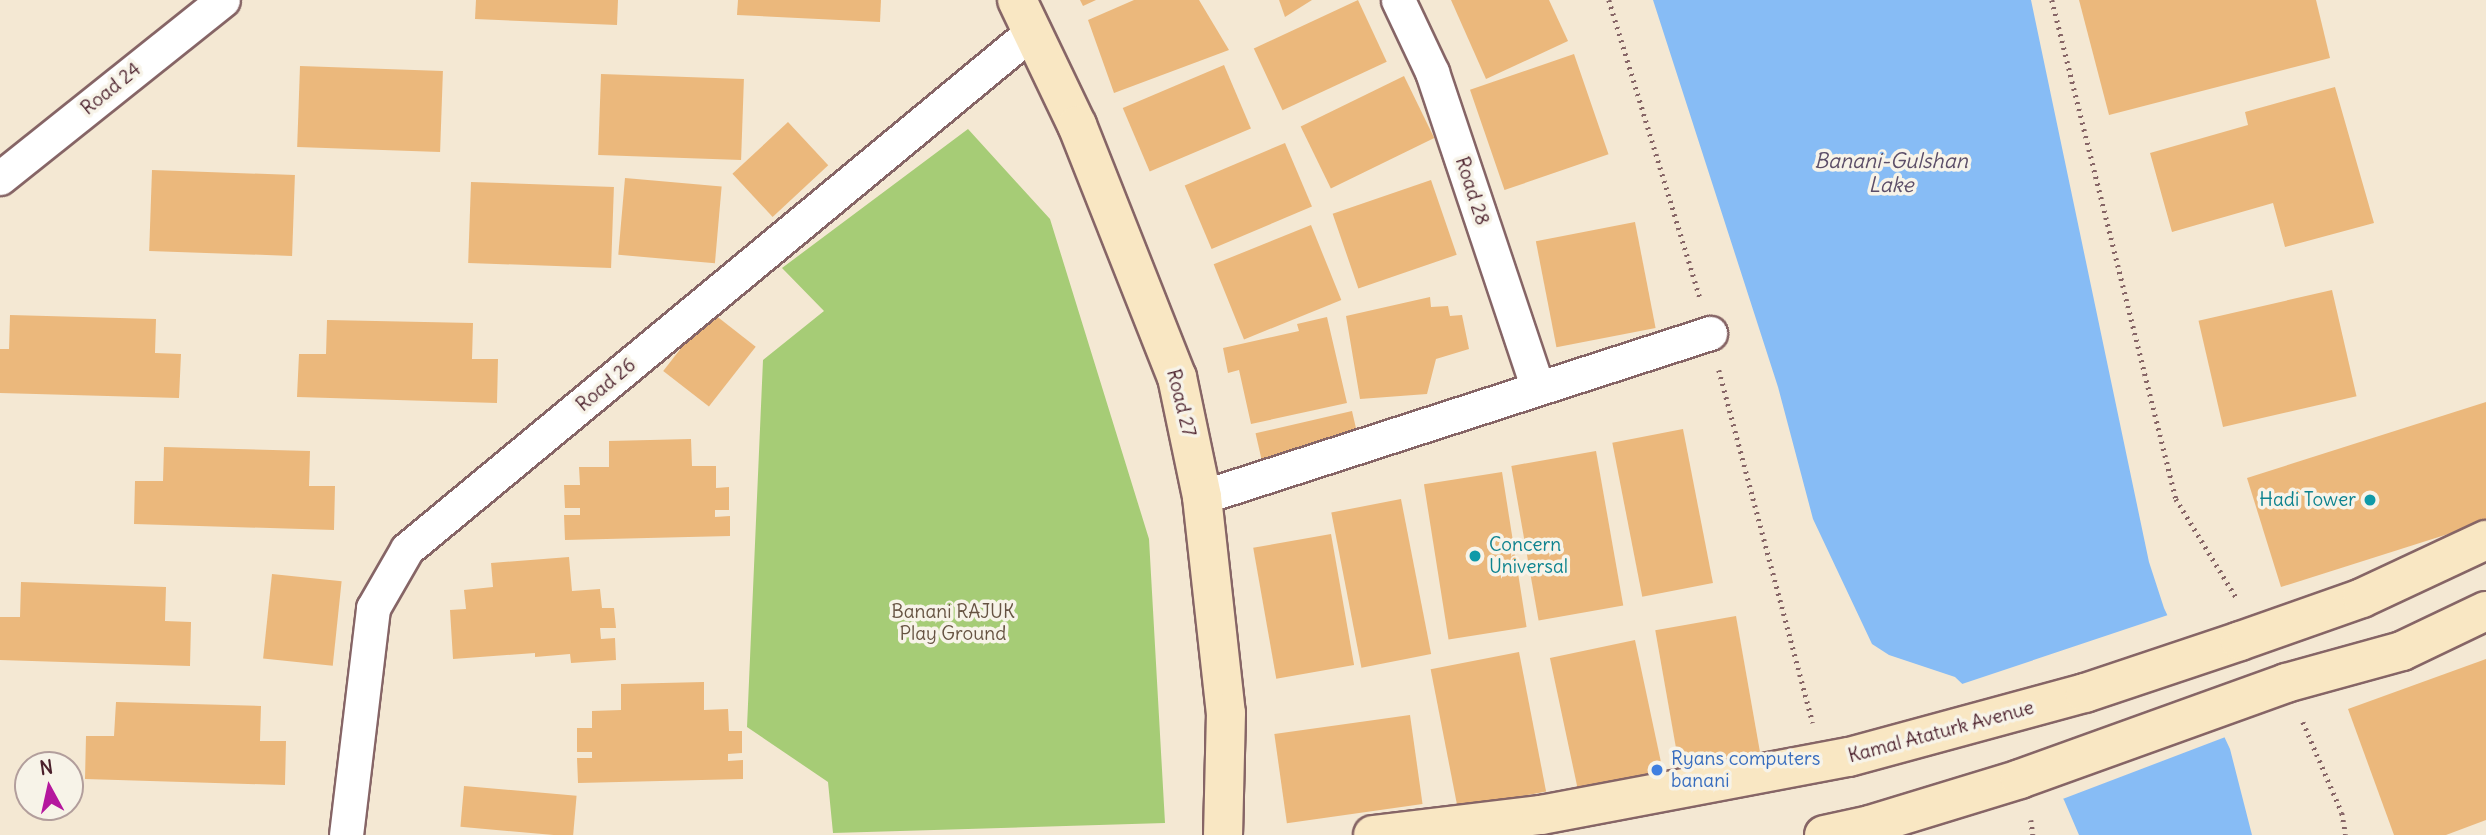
<!DOCTYPE html>
<html>
<head>
<meta charset="utf-8">
<style>
	body { margin:0 }
	#map { position:relative; width:2486px; height:835px; overflow:hidden; background:#f4e8d3; font-family:Delius,sans-serif }
	div>[style] { position:absolute }
	[style*='--x'] { left:calc(var(--x)*1px); top:calc(var(--y)*1px); width:calc(var(--w)*1px); rotate:calc(var(--a)*1deg) }
	.green>* { inset:0; background:#a6cc76 }
	.water>* { inset:0; background:#87bcf5 }
	.pier>* { inset:0; background:#f4e8d3 }
	.building>* { inset:0; background:#ebb87c; transform-origin:0 0 }
	.path>* { height:4.5px; margin-top:-2.25px; transform-origin:0; background:repeating-linear-gradient(90deg,#866566 0 2px,transparent 0 7px) }
	.roads { filter:drop-shadow(2px 0 #866566) drop-shadow(-2px 0 #866566) drop-shadow(0 2px #866566) drop-shadow(0 -2px #866566) }
	.street>* { height:33px; margin:-16.5px; padding:0 16.5px; transform-origin:16.5px; border-radius:16.5px; background:#fff }
	.secondary>* { height:38px; margin:-19px; padding:0 19px; transform-origin:19px; border-radius:19px; background:#f9e7c3 }
	.dots>* { width:19px; height:19px; translate:-50% -50%; box-sizing:border-box; border:4px solid #f7f3e8; border-radius:50% }
	span { translate:-50% -50%; white-space:nowrap; text-align:center; line-height:1.15; -webkit-text-stroke:7px #f7f3e8; paint-order:stroke }
	.street-label { font-size:19px; color:#4a1f2b }
	.culture-label { font-size:19px; color:#0d838f }
	.right { translate:-100% -50%; text-align:right }
	.left { translate:0 -50%; text-align:left }
	.park-label { font-size:19px; color:#665342 }
	.shop-label { font-size:19px; color:#366cbe }
	.water-label { font-size:21px; color:#5c4e68; font-style:italic }
	.north { position:absolute; left:14px; top:751px; width:70px; height:70px; box-sizing:border-box; background:#f7f3e8; border:2px solid #b29e9c; border-radius:50%; rotate:352deg; font-size:19px; font-weight:700; line-height:28px; text-align:center; color:#4a1f2b }
	.north::after { content:''; display:block; margin:auto; width:24px; height:32px; background:#b5179e; clip-path:polygon(50% 0,100% 100%,50% 72%,0 100%) }
</style>
</head>
<body>
<div id="map">
	<div class="green">
		<div style="clip-path:polygon(968px 129px,1050px 219px,1149px 539px,1165px 823px,833px 833px,828px 782px,747px 727px,763px 360px,824px 311px,782px 268px)"></div>
	</div>
	<div class="water">
		<div style="clip-path:polygon(1653px 0,2031px 0,2149px 562px,2164px 608px,2230px 749px,2252px 835px,2079px 835px,2064px 800px,2020px 739px,1955px 677px,1889px 655px,1872px 644px,1813px 519px,1778px 387px)"></div>
	</div>
	<div class="pier">
		<div style="clip-path:polygon(2171px 614px,2228px 736px,2060px 800px,2017px 742px,1959px 685px)"></div>
	</div>
	<div class="building">
		<div style="clip-path:polygon(476px 0,618px 0,617px 25px,475px 19px)"></div>
		<div style="clip-path:polygon(738px 0,881px 0,880px 22px,737px 15px)"></div>
		<div style="clip-path:polygon(1080px 0,1096px 0,1083px 6px)"></div>
		<div style="clip-path:polygon(1134px 0,1199px 0,1229px 50px,1114px 93px,1088px 20px)"></div>
		<div style="clip-path:polygon(1279px 0,1312px 0,1285px 17px)"></div>
		<div style="left:1358px;top:0;width:68px;height:115px;rotate:65deg"></div>
		<div style="clip-path:polygon(1451px 0,1549px 0,1568px 41px,1486px 79px)"></div>
		<div style="clip-path:polygon(2079px 0,2316px 0,2330px 58px,2109px 115px)"></div>
		<div style="left:1574px;top:54px;width:106px;height:110px;rotate:71deg"></div>
		<div style="left:1224px;top:65px;width:69px;height:110px;rotate:67deg"></div>
		<div style="left:300px;top:66px;width:143px;height:81px;rotate:2deg"></div>
		<div style="left:601px;top:74px;width:143px;height:81px;rotate:2deg"></div>
		<div style="left:1404px;top:76px;width:69px;height:115px;rotate:64deg"></div>
		<div style="clip-path:polygon(2335px 87px,2374px 223px,2285px 247px,2273px 203px,2172px 232px,2150px 153px,2248px 125px,2245px 112px)"></div>
		<div style="left:788px;top:122px;width:59px;height:76px;rotate:47deg"></div>
		<div style="left:1285px;top:143px;width:69px;height:109px;rotate:67deg"></div>
		<div style="left:152px;top:170px;width:143px;height:81px;rotate:2deg"></div>
		<div style="left:625px;top:178px;width:97px;height:77px;rotate:5deg"></div>
		<div style="left:1431px;top:180px;width:79px;height:104px;rotate:71deg"></div>
		<div style="left:471px;top:182px;width:143px;height:81px;rotate:2deg"></div>
		<div style="left:1635px;top:222px;width:108px;height:101px;rotate:79deg"></div>
		<div style="left:1311px;top:225px;width:81px;height:105px;rotate:68deg"></div>
		<div style="left:2332px;top:290px;width:109px;height:137px;rotate:77deg"></div>
		<div style="clip-path:polygon(1430px 297px,1431px 307px,1448px 306px,1450px 316px,1462px 315px,1469px 349px,1436px 359px,1427px 394px,1360px 399px,1346px 316px)"></div>
		<div style="left:710px;top:311px;width:58px;height:76px;rotate:38deg"></div>
		<div style="clip-path:polygon(10px 315px,156px 319px,155px 353px,181px 354px,179px 398px,0 393px,0 349px,9px 349px)"></div>
		<div style="clip-path:polygon(1327px 317px,1347px 403px,1251px 424px,1239px 370px,1228px 373px,1223px 348px,1299px 331px,1297px 324px)"></div>
		<div style="clip-path:polygon(327px 320px,473px 323px,472px 359px,498px 359px,497px 403px,297px 397px,299px 354px,326px 354px)"></div>
		<div style="clip-path:polygon(2486px 402px,2486px 522px,2281px 587px,2247px 478px)"></div>
		<div style="left:1352px;top:411px;width:31px;height:99px;rotate:77deg"></div>
		<div style="left:1683px;top:429px;width:157px;height:72px;rotate:79deg"></div>
		<div style="clip-path:polygon(691px 439px,692px 466px,716px 466px,716px 488px,729px 487px,729px 510px,715px 510px,715px 517px,730px 516px,730px 536px,565px 540px,564px 515px,580px 515px,580px 508px,565px 508px,564px 485px,580px 485px,579px 467px,609px 467px,609px 441px)"></div>
		<div style="clip-path:polygon(164px 447px,310px 451px,309px 486px,335px 486px,334px 530px,134px 524px,135px 481px,163px 481px)"></div>
		<div style="left:1596px;top:451px;width:157px;height:86px;rotate:80deg"></div>
		<div style="left:1502px;top:472px;width:157px;height:79px;rotate:81deg"></div>
		<div style="left:1401px;top:499px;width:158px;height:71px;rotate:79deg"></div>
		<div style="left:1331px;top:534px;width:133px;height:79px;rotate:80deg"></div>
		<div style="clip-path:polygon(569px 557px,572px 591px,600px 589px,602px 608px,614px 608px,616px 628px,600px 628px,601px 639px,615px 638px,616px 660px,571px 663px,570px 654px,535px 657px,535px 653px,453px 659px,450px 610px,466px 609px,464px 590px,493px 587px,491px 563px)"></div>
		<div style="left:272px;top:574px;width:70px;height:85px;rotate:6deg"></div>
		<div style="clip-path:polygon(21px 582px,166px 587px,165px 621px,191px 622px,190px 666px,0 660px,0 617px,20px 617px)"></div>
		<div style="left:1736px;top:616px;width:147px;height:82px;rotate:80deg"></div>
		<div style="left:1635px;top:640px;width:142px;height:87px;rotate:78deg"></div>
		<div style="left:1519px;top:652px;width:142px;height:90px;rotate:79deg"></div>
		<div style="clip-path:polygon(2486px 659px,2486px 820px,2446px 835px,2394px 835px,2348px 709px)"></div>
		<div style="clip-path:polygon(704px 682px,704px 710px,728px 709px,729px 731px,742px 731px,742px 753px,728px 754px,728px 761px,743px 760px,743px 779px,578px 783px,577px 758px,592px 758px,592px 752px,577px 752px,577px 728px,592px 728px,592px 711px,621px 710px,621px 684px)"></div>
		<div style="clip-path:polygon(116px 702px,261px 706px,260px 741px,286px 741px,285px 785px,85px 779px,86px 736px,114px 736px)"></div>
		<div style="left:1410px;top:715px;width:90px;height:137px;rotate:82deg"></div>
		<div style="left:464px;top:786px;width:113px;height:41px;rotate:5deg"></div>
	</div>
	<div class="path">
		<div style="--x:1609;--y:0;--w:311;--a:73"></div>
		<div style="--x:2052;--y:0;--w:514;--a:76.04"></div>
		<div style="--x:2176;--y:499;--w:115;--a:58.5"></div>
		<div style="--x:1719;--y:370;--w:365;--a:75.1"></div>
		<div style="--x:2303;--y:722;--w:99;--a:66.8"></div>
		<div style="--x:2342;--y:813;--w:22;--a:80"></div>
		<div style="--x:2031;--y:820;--w:15;--a:82"></div>
	</div>
	<div class="roads">
		<div class="street">
			<div style="--x:1398;--y:0;--w:80;--a:64.7"></div>
			<div style="--x:1432;--y:72;--w:331;--a:71.5"></div>
			<div style="--x:0;--y:178;--w:285;--a:-38.6"></div>
			<div style="--x:1202;--y:497;--w:534;--a:-17.89"></div>
			<div style="--x:346;--y:835;--w:229;--a:-83.2"></div>
			<div style="--x:373;--y:608;--w:68;--a:-60"></div>
			<div style="--x:407;--y:549;--w:813;--a:-39.61"></div>
		</div>
		<div class="secondary">
			<div style="--x:1017;--y:0;--w:139;--a:64.4"></div>
			<div style="--x:1077;--y:125;--w:271;--a:68.4"></div>
			<div style="--x:1177;--y:377;--w:123;--a:78.2"></div>
			<div style="--x:1202;--y:497;--w:217;--a:83.7"></div>
			<div style="--x:1226;--y:713;--w:122;--a:91.4"></div>
			<div style="--x:1373;--y:835;--w:169;--a:-6.8"></div>
			<div style="--x:1541;--y:815;--w:313;--a:-10.7"></div>
			<div style="--x:1849;--y:757;--w:245;--a:-15.2"></div>
			<div style="--x:2085;--y:693;--w:163;--a:-18.5"></div>
			<div style="--x:2240;--y:641;--w:129;--a:-19.4"></div>
			<div style="--x:2362;--y:598;--w:137;--a:-25.1"></div>
			<div style="--x:1824;--y:835;--w:47;--a:-12.3"></div>
			<div style="--x:1870;--y:825;--w:157;--a:-17"></div>
			<div style="--x:2020;--y:779;--w:283;--a:-19.8"></div>
			<div style="--x:2286;--y:683;--w:120;--a:-15.4"></div>
			<div style="--x:2402;--y:651;--w:93;--a:-25.5"></div>
		</div>
	</div>
	<div class="dots">
		<div style="left:2370px;top:500px;background:#0f9aa8"></div>
		<div style="left:1475px;top:556px;background:#0f9aa8"></div>
		<div style="left:1657px;top:770px;background:#3f7fe0"></div>
	</div>
	<div class="street-label">
		<span style="left:111px;top:89px;rotate:-39deg">Road 24</span>
		<span style="left:1472px;top:191px;rotate:72deg">Road 28</span>
		<span style="left:606px;top:385px;rotate:-40deg">Road 26</span>
		<span style="left:1181px;top:403px;rotate:76deg">Road 27</span>
		<span style="left:1941px;top:732px;rotate:-15deg">Kamal Ataturk Avenue</span>
	</div>
	<div class="culture-label">
		<span class="right" style="left:2356px;top:500px">Hadi Tower</span>
		<span class="left" style="left:1489px;top:556px">Concern<br>Universal</span>
	</div>
	<div class="park-label">
		<span style="left:953px;top:623px">Banani RAJUK<br>Play Ground</span>
	</div>
	<div class="shop-label">
		<span class="left" style="left:1671px;top:770px">Ryans computers<br>banani</span>
	</div>
	<div class="water-label">
		<span style="left:1891px;top:173px">Banani-Gulshan<br>Lake</span>
	</div>
	<div class="north">N</div>
</div>
</body>
</html>
